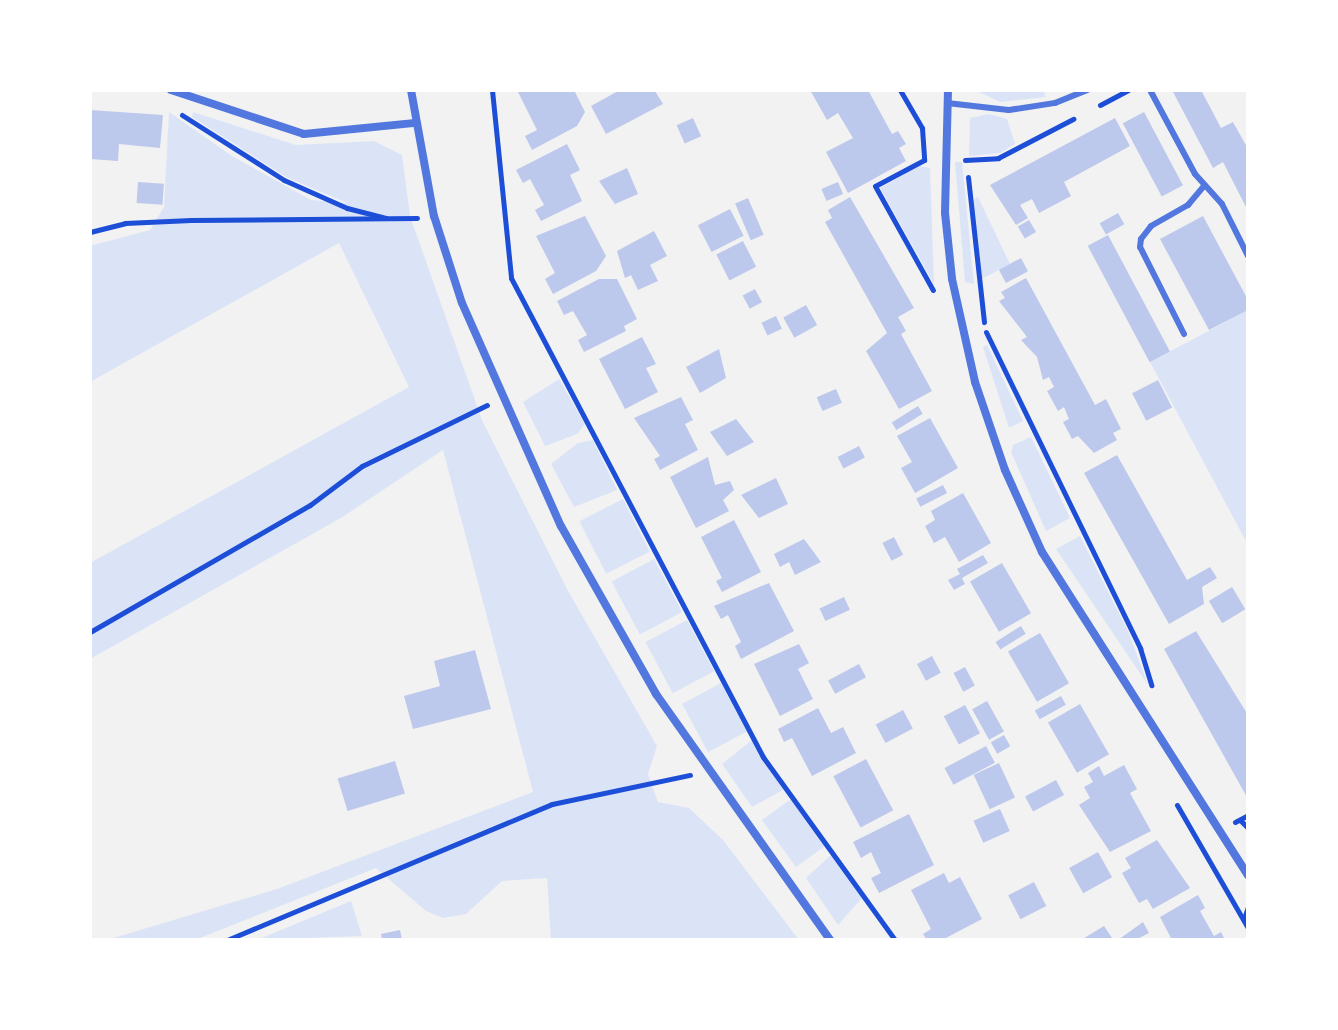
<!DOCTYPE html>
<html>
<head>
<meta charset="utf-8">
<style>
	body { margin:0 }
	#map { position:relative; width:1338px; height:1030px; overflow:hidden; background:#f2f2f2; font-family:"Playfair Display",serif }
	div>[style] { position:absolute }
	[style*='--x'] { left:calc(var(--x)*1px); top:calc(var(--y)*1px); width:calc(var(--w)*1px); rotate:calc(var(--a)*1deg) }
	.green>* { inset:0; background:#dbe4f7; transform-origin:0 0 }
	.building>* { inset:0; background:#bdc9ec; transform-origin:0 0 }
	.path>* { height:5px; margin:-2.5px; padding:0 2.5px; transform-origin:2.5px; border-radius:2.5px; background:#1d4ed8 }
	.service>* { height:6px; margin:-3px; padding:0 3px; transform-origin:3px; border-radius:3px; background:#5277de }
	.minor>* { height:8px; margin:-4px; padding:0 4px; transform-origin:4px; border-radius:4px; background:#5277de }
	span { translate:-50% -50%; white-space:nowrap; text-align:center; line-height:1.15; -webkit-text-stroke:6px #fff; paint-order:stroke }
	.frame { position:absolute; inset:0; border:92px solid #fff; pointer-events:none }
</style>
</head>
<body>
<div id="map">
	<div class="green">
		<div style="clip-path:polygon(975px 90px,1043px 90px,1046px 97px,1000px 102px)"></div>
		<div style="clip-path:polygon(169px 112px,232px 156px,311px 200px,347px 203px,286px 177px,192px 117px,193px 112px,296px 145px,374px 141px,402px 155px,410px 216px,482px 420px,567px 589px,657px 746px,648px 774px,658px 802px,689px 808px,723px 840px,799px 940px,551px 940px,547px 878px,502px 881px,466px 914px,443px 918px,426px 911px,376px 868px,195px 940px,107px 940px,277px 889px,533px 792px,443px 450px,341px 518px,90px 659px,90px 563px,409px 387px,339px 243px,90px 382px,90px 246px,150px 230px,164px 207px)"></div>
		<div style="clip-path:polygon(989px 114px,1007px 119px,1015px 144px,1000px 153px,969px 156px,970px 118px)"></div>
		<div style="clip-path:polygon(955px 162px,962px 162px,974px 284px,965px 282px)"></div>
		<div style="clip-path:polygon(920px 166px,930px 168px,934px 284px,880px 188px)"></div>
		<div style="clip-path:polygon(978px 197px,1010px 264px,980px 280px,972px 201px)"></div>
		<div style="clip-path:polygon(1248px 310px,1248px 545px,1150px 362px)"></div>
		<div style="clip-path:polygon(987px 345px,1023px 421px,1009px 428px,983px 347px)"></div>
		<div style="clip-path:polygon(559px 379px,585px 424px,577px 434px,545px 446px,523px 402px)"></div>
		<div style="clip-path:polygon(1031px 437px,1070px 518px,1046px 531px,1011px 452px,1013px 445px)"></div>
		<div style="clip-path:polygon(593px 440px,617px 490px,574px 507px,551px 464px,578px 443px)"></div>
		<div style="left:623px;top:499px;width:59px;height:49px;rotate:63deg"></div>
		<div style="clip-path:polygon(1080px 536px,1128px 631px,1148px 685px,1056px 549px)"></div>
		<div style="left:654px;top:559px;width:60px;height:48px;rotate:62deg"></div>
		<div style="left:687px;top:620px;width:58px;height:47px;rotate:62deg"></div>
		<div style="left:721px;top:683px;width:55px;height:44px;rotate:62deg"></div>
		<div style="clip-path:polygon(752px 740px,783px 790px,752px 807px,722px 764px)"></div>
		<div style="left:791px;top:799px;width:58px;height:36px;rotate:54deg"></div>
		<div style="clip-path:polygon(832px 854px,862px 898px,838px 925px,806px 878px)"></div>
		<div style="clip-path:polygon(351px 901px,362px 936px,257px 940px,264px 937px)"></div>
	</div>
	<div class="building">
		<div style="clip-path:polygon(574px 90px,585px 112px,577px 126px,532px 150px,525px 136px,537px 130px,518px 92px)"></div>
		<div style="clip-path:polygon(620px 90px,655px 91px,663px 104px,606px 134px,591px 106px)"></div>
		<div style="clip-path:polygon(810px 90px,868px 90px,892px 134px,898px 131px,906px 144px,899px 148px,906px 161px,848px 193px,826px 152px,853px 138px,838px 113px,827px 120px)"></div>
		<div style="clip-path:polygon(1172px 90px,1201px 90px,1221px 128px,1233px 122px,1248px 149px,1248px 211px,1223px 162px,1213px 168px)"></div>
		<div style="clip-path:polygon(90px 110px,163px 115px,160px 148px,119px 144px,118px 161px,90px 159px)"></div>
		<div style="left:1144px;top:112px;width:83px;height:24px;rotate:62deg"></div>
		<div style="left:693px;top:118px;width:20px;height:18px;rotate:66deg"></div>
		<div style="clip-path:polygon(1115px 118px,1130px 146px,1064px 182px,1071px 196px,1039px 213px,1032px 199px,1020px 205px,1028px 218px,1016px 225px,990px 185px)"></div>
		<div style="clip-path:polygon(567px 144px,580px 170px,570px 175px,582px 201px,541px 221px,535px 210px,544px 205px,530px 179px,523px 183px,516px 170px)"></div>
		<div style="clip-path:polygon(627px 168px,638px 194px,615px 204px,599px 181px)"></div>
		<div style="left:138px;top:182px;width:26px;height:21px;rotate:4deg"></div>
		<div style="left:838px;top:182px;width:13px;height:18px;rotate:67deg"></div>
		<div style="clip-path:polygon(850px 197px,914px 308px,898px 317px,906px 331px,901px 334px,932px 391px,899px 409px,866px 351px,887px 333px,825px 222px,832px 218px,828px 210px)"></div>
		<div style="left:748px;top:198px;width:40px;height:14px;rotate:67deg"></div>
		<div style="left:730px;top:209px;width:30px;height:36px;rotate:63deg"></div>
		<div style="left:1118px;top:213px;width:13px;height:21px;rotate:61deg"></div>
		<div style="clip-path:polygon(585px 216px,606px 256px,596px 271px,553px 294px,545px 279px,555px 273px,536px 236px)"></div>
		<div style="clip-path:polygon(1203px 216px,1248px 300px,1248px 310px,1209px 330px,1160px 239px)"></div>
		<div style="left:1029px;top:220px;width:14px;height:13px;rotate:60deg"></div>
		<div style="clip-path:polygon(654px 231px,667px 256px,650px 265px,658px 281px,638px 290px,631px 275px,625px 278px,617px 251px)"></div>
		<div style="left:1108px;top:235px;width:132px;height:23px;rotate:62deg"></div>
		<div style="left:743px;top:241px;width:29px;height:30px;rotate:63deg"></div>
		<div style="left:1021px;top:258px;width:15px;height:25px;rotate:62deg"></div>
		<div style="clip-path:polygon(1026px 278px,1095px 405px,1106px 399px,1121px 429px,1113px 433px,1117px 440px,1094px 453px,1078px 436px,1072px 439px,1063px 422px,1069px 419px,1064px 407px,1058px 411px,1047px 391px,1054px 387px,1049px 377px,1043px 380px,1037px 357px,1021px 340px,1027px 337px,999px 301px,1005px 298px,1001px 292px)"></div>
		<div style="clip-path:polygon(599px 279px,617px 279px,637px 319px,624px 326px,626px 331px,584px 352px,578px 340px,587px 335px,573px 311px,564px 315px,557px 301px)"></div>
		<div style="left:755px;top:289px;width:15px;height:14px;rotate:62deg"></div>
		<div style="left:806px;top:305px;width:23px;height:26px;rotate:61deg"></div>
		<div style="left:776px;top:316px;width:14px;height:16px;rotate:65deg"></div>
		<div style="clip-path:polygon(642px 337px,656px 364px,646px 368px,658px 392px,625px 409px,599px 359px)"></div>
		<div style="clip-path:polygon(719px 349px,726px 378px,700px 393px,686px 367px)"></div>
		<div style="left:1158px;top:380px;width:31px;height:29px;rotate:63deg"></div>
		<div style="left:836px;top:389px;width:15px;height:21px;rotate:67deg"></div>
		<div style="clip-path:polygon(681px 397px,693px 420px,685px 424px,698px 450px,660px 470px,654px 459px,660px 456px,634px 418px)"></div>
		<div style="left:918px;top:406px;width:9px;height:31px;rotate:58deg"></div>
		<div style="clip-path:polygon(930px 418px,958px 468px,915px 493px,901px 468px,912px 462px,897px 436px)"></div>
		<div style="clip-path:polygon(736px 419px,754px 442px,727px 456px,710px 432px)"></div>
		<div style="left:859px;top:446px;width:13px;height:24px;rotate:63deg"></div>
		<div style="clip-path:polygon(1117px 455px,1187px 580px,1210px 567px,1217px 578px,1202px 587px,1204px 604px,1169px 624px,1084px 473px)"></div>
		<div style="clip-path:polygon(708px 457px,715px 485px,730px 481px,734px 490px,723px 500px,729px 511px,696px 528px,670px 477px)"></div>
		<div style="clip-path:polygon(776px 478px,788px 504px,759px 518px,741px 495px)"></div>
		<div style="left:943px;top:485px;width:9px;height:30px;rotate:63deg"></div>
		<div style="clip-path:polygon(963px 493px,991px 543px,959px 562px,945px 537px,934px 543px,925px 526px,935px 520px,931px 511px)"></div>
		<div style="clip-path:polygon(734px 520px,761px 572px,722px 592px,716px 581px,722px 578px,701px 537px)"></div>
		<div style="left:894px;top:537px;width:20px;height:13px;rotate:63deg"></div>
		<div style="clip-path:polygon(804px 539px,821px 562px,795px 575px,789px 562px,780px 567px,774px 554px)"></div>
		<div style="clip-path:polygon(983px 555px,988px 563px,962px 578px,965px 584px,954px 590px,948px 580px,960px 574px,957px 569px)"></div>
		<div style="left:1002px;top:563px;width:58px;height:37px;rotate:60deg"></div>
		<div style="clip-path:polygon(769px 583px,794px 631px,741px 659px,735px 646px,741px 642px,728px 615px,721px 619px,714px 606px)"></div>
		<div style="left:1232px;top:587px;width:26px;height:27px;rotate:59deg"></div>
		<div style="left:844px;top:597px;width:14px;height:27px;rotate:65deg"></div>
		<div style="left:1021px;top:626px;width:9px;height:30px;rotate:58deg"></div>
		<div style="clip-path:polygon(1196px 631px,1248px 715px,1248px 799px,1164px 649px)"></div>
		<div style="left:1040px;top:633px;width:58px;height:37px;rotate:60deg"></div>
		<div style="clip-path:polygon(799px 644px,809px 663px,798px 669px,813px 699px,780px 716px,754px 664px)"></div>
		<div style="clip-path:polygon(475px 650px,491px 709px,413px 729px,404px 696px,440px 686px,434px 661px)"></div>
		<div style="left:932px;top:656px;width:19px;height:17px;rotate:62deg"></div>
		<div style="left:859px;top:664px;width:15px;height:35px;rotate:62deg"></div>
		<div style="left:965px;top:667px;width:21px;height:13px;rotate:62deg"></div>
		<div style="left:1061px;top:696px;width:10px;height:30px;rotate:61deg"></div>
		<div style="left:987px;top:701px;width:35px;height:17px;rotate:61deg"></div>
		<div style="left:1080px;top:704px;width:58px;height:37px;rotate:60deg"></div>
		<div style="left:965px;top:705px;width:32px;height:24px;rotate:62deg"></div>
		<div style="clip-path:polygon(818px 708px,831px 733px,843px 727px,856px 753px,812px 776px,792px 738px,784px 742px,778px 729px)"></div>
		<div style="left:903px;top:710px;width:21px;height:31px;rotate:62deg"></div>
		<div style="left:1004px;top:735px;width:13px;height:15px;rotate:61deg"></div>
		<div style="left:986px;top:746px;width:19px;height:47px;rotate:62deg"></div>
		<div style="left:866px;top:759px;width:58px;height:37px;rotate:62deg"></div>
		<div style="left:395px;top:761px;width:34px;height:60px;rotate:73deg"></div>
		<div style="left:999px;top:763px;width:38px;height:28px;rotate:65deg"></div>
		<div style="clip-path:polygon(1124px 765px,1137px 789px,1130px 793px,1151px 831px,1110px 852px,1079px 805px,1090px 798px,1084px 787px,1093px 782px,1088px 773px,1099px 766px,1104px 776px)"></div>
		<div style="left:1056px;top:780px;width:17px;height:35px;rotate:62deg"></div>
		<div style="left:1000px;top:809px;width:24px;height:29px;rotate:66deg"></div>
		<div style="clip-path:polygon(909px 814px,934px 865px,879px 893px,871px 878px,881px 873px,876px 863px,871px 852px,861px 858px,853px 842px)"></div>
		<div style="clip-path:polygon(1157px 840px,1190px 888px,1153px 909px,1147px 899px,1139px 903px,1122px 873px,1131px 868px,1125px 858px)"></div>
		<div style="left:1098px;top:852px;width:29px;height:33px;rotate:61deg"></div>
		<div style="clip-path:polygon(944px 873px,949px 883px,960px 877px,982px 919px,942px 940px,927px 940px,923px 934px,931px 929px,911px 890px)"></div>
		<div style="left:1034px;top:882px;width:27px;height:29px;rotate:63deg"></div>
		<div style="clip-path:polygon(1198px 895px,1205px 908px,1200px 911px,1214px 936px,1221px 932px,1225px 940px,1172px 940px,1160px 917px)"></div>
		<div style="clip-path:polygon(1143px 922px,1149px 933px,1135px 940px,1118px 940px)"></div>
		<div style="clip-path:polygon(1104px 926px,1112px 938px,1081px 940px)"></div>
		<div style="clip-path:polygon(400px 930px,402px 940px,382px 940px,381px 934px)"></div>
	</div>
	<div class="path">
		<div style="--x:492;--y:90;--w:189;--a:84.2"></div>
		<div style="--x:511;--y:278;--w:541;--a:62.25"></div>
		<div style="--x:763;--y:757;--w:226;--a:54.2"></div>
		<div style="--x:900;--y:90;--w:44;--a:59.9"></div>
		<div style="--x:922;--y:128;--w:32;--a:86"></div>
		<div style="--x:924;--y:160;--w:55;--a:152"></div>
		<div style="--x:875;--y:186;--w:119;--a:60.9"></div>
		<div style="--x:1100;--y:105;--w:32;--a:-28"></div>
		<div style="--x:182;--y:115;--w:121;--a:32.5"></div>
		<div style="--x:284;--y:180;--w:69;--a:24"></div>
		<div style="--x:347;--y:208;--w:40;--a:14.4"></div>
		<div style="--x:965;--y:160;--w:33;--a:-3"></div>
		<div style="--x:998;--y:158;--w:85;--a:-27.5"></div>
		<div style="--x:968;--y:177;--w:146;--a:83.7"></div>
		<div style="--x:90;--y:232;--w:36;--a:-14"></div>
		<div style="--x:125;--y:223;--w:66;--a:-2.6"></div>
		<div style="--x:191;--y:220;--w:226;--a:-0.5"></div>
		<div style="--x:986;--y:332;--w:352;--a:64"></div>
		<div style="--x:1140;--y:648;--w:39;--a:73"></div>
		<div style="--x:90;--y:632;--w:254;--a:-30"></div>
		<div style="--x:310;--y:505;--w:65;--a:-36.9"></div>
		<div style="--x:362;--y:466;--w:139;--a:-26"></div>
		<div style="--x:1177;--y:805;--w:142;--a:60"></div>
		<div style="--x:1240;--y:820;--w:11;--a:45"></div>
		<div style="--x:1235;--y:822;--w:15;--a:-28"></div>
		<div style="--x:1244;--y:918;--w:12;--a:-70"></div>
		<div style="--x:227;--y:940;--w:352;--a:-22.7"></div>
		<div style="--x:552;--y:804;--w:141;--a:-11.9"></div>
	</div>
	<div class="service">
		<div style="--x:1150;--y:90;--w:95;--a:61.8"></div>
		<div style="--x:1195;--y:174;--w:40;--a:48"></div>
		<div style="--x:1222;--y:204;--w:58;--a:63.4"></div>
		<div style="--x:947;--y:103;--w:62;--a:6.4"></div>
		<div style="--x:1009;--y:110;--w:47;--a:-8.7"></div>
		<div style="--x:1055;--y:103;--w:35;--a:-22"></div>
		<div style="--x:1184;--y:334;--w:97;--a:-116.8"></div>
		<div style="--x:1140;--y:247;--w:8;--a:-83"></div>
		<div style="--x:1141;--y:239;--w:16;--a:-52"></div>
		<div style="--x:1151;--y:226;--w:43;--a:-29.6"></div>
		<div style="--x:1188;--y:205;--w:25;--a:-50"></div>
	</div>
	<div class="minor">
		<div style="--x:171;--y:90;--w:140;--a:18.3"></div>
		<div style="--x:304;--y:134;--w:112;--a:-5.7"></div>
		<div style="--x:411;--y:90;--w:128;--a:79.7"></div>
		<div style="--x:434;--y:216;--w:91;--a:72.2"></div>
		<div style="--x:462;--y:303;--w:244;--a:66.1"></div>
		<div style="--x:561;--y:526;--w:193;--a:60.5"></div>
		<div style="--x:656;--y:694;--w:301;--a:54.7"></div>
		<div style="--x:948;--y:90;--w:123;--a:91.4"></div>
		<div style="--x:945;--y:213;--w:66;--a:83.9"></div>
		<div style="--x:952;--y:279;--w:106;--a:77.4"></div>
		<div style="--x:975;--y:382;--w:93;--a:71.2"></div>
		<div style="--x:1005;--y:470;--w:90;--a:65.7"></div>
		<div style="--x:1042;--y:552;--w:383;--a:57.5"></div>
	</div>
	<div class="frame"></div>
</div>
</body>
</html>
